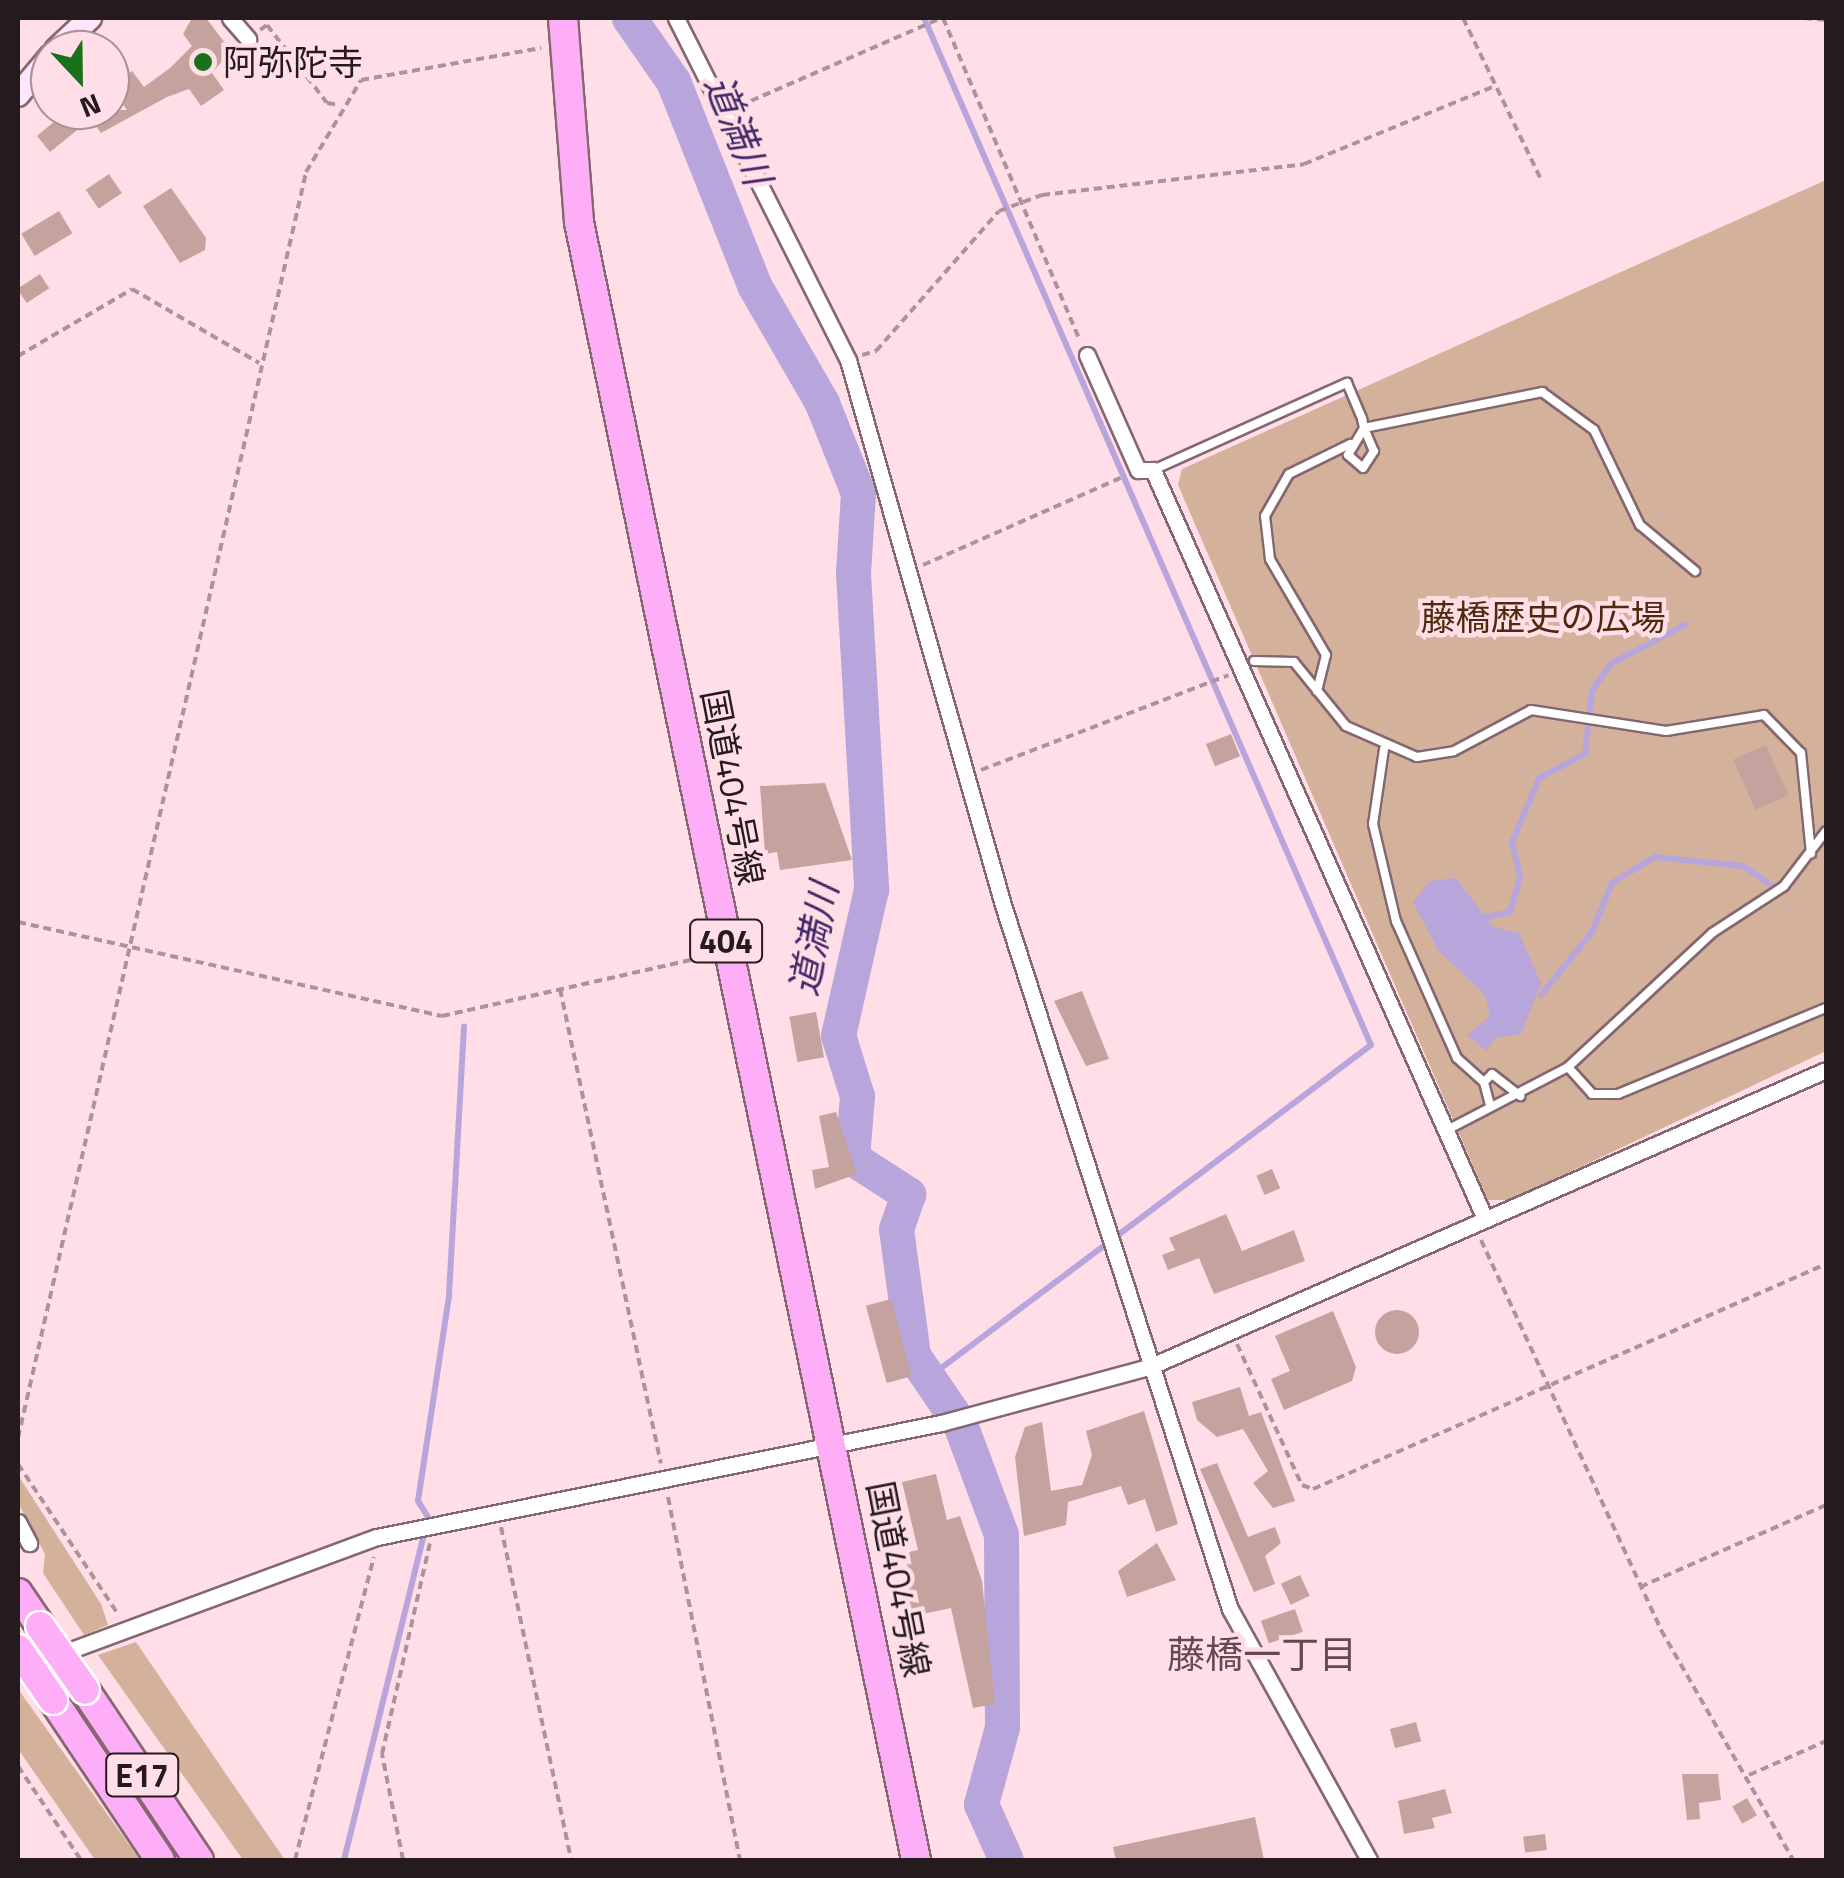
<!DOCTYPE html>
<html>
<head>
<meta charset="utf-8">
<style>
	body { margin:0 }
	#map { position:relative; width:1844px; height:1878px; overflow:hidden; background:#ffdee7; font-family:"Titillium Web","Noto Sans JP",sans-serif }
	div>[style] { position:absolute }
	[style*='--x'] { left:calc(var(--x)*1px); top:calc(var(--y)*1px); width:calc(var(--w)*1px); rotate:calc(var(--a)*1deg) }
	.green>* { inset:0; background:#d3b19a }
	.water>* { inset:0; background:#b8a5dc }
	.stream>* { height:6px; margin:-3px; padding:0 3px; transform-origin:3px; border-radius:3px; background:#b8a5dc }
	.river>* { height:35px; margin:-17.5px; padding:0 17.5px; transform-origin:17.5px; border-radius:17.5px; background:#b8a5dc }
	.building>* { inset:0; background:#c4a39f; transform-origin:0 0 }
	.round { border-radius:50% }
	.path>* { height:4px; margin-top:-2px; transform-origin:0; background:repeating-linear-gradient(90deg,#ac939a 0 8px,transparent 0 13px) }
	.roads { filter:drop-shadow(2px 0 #846770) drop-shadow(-2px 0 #846770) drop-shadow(0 2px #846770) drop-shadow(0 -2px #846770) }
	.lane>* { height:8px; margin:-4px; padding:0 4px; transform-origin:4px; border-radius:4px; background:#fff }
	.street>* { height:15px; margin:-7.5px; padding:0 7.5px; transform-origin:7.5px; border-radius:7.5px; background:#fff }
	.secondary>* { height:22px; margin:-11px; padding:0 11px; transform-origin:11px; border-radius:11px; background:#fee7fd }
	.highway>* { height:28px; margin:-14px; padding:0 14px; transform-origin:14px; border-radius:14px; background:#fdaef7 }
	.bridges { filter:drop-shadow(2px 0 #fff) drop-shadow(-2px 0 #fff) drop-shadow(0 2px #fff) drop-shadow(0 -2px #fff) }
	.highway-bridge>* { height:28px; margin:-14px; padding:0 14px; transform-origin:14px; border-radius:14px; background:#fdaef7 }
	.dots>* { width:28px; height:28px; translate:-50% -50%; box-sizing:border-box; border:5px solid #ffdee7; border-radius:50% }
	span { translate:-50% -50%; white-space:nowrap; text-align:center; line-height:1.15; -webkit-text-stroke:9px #ffdee7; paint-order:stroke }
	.shield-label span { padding:2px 8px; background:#ffdee7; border:2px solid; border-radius:8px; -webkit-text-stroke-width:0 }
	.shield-label { font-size:32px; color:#251a1d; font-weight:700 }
	.poi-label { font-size:35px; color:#251a1d }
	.left { translate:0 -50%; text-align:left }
	.park-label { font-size:35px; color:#4c2a0d }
	.street-label { font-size:35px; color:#251a1d }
	.water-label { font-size:38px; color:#432868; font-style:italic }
	.neighbourhood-label { font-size:38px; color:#644951 }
	.frame { position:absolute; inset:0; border:20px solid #251a1d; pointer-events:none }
	.north { position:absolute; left:30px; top:30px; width:100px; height:100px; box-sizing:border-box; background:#ffdee7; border:2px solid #a89096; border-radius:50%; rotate:158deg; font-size:28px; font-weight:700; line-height:40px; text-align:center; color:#251a1d }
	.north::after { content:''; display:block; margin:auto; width:35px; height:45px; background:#1a711c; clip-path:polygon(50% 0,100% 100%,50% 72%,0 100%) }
</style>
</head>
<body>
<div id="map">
	<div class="green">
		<div style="clip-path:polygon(1826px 180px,1826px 1051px,1510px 1200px,1488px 1200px,1178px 485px,1182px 469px)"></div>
		<div style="clip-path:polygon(18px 1475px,101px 1604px,108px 1625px,84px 1635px,43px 1573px,45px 1554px,18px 1503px)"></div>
		<div style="clip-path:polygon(136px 1642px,230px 1780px,285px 1860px,243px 1860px,98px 1655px)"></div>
		<div style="clip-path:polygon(18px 1689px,140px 1860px,95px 1860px,18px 1749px)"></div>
	</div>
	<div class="water">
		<div style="clip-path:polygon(1456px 878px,1493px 927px,1519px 933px,1541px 983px,1521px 1034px,1495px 1038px,1486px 1051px,1467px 1035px,1490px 1016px,1485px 995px,1438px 950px,1413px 902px,1430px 881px)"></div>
	</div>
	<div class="stream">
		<div style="--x:924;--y:18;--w:1120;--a:66.48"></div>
		<div style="--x:1371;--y:1045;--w:554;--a:143.07"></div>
		<div style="--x:1486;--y:917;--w:25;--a:-12"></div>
		<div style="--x:1510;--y:912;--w:37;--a:-74"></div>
		<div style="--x:1520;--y:876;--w:35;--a:-103"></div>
		<div style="--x:1512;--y:842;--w:69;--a:-67.1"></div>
		<div style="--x:1539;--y:778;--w:52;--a:-27.6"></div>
		<div style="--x:1585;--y:754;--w:63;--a:-83.7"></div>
		<div style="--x:1592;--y:691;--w:32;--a:-56"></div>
		<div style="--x:1610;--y:664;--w:85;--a:-27.5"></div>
		<div style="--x:1541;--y:995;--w:81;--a:-51"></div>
		<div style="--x:1592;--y:932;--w:53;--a:-67.8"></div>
		<div style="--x:1612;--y:883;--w:50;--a:-31.2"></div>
		<div style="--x:1655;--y:857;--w:88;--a:5.8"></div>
		<div style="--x:1743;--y:866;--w:40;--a:34"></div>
		<div style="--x:344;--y:1860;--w:353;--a:-76.2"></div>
		<div style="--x:428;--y:1517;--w:19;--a:-122"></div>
		<div style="--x:418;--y:1501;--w:208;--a:-81.4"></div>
		<div style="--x:449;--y:1295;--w:269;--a:-86.8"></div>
	</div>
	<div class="river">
		<div style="--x:629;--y:18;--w:77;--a:55.1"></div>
		<div style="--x:673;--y:81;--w:219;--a:68.3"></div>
		<div style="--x:754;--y:285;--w:136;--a:60"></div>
		<div style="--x:822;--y:403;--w:97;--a:68.2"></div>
		<div style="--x:858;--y:493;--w:80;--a:93.6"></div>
		<div style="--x:853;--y:573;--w:317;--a:86.7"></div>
		<div style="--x:871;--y:889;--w:150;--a:102.7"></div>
		<div style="--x:838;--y:1035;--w:64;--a:72.7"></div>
		<div style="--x:857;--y:1096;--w:62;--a:94.6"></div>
		<div style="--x:852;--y:1158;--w:67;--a:32.7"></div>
		<div style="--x:908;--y:1194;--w:37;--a:109"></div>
		<div style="--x:896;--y:1229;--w:127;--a:82.3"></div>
		<div style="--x:913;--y:1355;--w:83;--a:55.7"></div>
		<div style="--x:960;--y:1424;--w:117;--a:69.6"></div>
		<div style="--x:1001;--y:1534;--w:193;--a:89.7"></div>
		<div style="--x:1002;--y:1727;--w:80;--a:105.3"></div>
		<div style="--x:981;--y:1804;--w:61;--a:65.9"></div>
	</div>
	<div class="building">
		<div style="clip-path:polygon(192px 18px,206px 18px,231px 51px,212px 73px,224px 90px,201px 106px,189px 89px,167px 97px,101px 133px,91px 119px,50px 152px,37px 136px,68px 110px,127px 110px,110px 86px,132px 71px,144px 87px,170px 68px,192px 46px,183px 34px)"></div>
		<div style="left:109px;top:174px;width:23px;height:28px;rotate:56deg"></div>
		<div style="clip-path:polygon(171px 188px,206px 238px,205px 250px,180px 263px,143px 206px)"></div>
		<div style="left:59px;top:211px;width:26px;height:44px;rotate:59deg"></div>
		<div style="left:40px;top:274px;width:17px;height:27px;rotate:57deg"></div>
		<div style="left:1231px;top:734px;width:24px;height:27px;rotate:68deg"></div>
		<div style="left:1766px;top:745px;width:55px;height:36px;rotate:66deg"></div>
		<div style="clip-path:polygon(825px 783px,852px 860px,780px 870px,777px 852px,765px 854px,760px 786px)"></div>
		<div style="clip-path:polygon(1082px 991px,1109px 1059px,1086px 1066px,1054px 1001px)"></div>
		<div style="left:816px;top:1012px;width:46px;height:27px;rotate:80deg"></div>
		<div style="clip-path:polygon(836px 1112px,857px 1174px,815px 1189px,812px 1170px,829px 1167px,819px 1116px)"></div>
		<div style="left:1272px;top:1169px;width:21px;height:17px;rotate:67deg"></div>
		<div style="clip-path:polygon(1226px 1214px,1242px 1251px,1294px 1230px,1305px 1261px,1214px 1294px,1199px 1258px,1168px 1270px,1162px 1255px,1175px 1250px,1169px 1238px)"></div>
		<div style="left:891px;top:1299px;width:80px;height:26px;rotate:75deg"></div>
		<div class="round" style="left:1375px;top:1310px;width:44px;height:44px"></div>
		<div style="clip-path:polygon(1333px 1311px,1356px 1367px,1352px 1381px,1284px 1410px,1271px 1379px,1290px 1371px,1275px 1336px)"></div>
		<div style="clip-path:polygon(1240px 1387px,1249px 1416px,1261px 1412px,1295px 1501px,1273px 1508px,1253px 1483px,1268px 1471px,1243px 1429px,1217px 1437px,1197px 1420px,1192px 1402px)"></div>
		<div style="clip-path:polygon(1144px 1411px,1178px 1524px,1156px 1532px,1145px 1499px,1128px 1505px,1121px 1486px,1068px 1502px,1066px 1525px,1024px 1536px,1015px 1457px,1025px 1427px,1042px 1422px,1051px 1491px,1082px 1485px,1092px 1455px,1086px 1431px)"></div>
		<div style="clip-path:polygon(1217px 1463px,1248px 1537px,1275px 1527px,1281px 1543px,1265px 1556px,1275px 1584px,1254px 1592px,1200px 1469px)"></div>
		<div style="clip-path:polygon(936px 1474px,947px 1520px,960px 1516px,982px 1581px,995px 1704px,973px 1708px,951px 1608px,909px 1617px,902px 1581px,910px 1579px,905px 1553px,918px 1550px,902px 1482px)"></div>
		<div style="clip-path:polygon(1157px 1543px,1176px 1580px,1127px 1597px,1118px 1571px)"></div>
		<div style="left:1300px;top:1575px;width:23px;height:21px;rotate:65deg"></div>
		<div style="left:1295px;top:1609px;width:24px;height:36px;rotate:71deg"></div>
		<div style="left:1416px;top:1722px;width:20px;height:27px;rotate:75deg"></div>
		<div style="clip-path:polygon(1682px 1774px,1718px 1774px,1721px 1800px,1699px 1803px,1700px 1819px,1687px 1820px)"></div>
		<div style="clip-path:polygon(1445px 1789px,1452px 1813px,1432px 1818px,1435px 1828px,1404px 1834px,1398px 1801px)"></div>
		<div style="left:1747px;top:1798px;width:20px;height:17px;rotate:60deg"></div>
		<div style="clip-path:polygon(1255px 1817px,1264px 1860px,1116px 1860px,1113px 1847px)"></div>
		<div style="left:1545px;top:1834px;width:16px;height:22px;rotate:83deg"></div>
	</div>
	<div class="path">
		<div style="--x:943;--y:18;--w:350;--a:67"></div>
		<div style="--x:1463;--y:18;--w:177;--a:64.2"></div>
		<div style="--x:1804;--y:18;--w:22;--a:5"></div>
		<div style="--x:260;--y:30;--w:9;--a:-36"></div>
		<div style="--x:267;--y:25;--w:98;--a:52.4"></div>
		<div style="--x:327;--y:103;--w:12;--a:9"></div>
		<div style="--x:739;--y:106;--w:220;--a:-23.5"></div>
		<div style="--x:862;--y:355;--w:15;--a:-16"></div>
		<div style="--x:876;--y:351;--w:186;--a:-48.7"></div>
		<div style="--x:999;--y:211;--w:46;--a:-20.4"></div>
		<div style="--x:1042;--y:195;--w:264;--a:-6.7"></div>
		<div style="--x:1304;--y:164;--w:204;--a:-22.2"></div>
		<div style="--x:18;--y:356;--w:132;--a:-30.4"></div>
		<div style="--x:132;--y:289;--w:147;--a:30.2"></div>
		<div style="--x:923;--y:565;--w:221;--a:-23.8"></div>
		<div style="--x:981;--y:770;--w:265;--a:-21"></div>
		<div style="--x:18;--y:922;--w:434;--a:12.5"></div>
		<div style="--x:442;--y:1016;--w:273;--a:-12.7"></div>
		<div style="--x:560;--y:989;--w:485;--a:78"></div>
		<div style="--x:1481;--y:1240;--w:430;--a:65.2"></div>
		<div style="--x:1661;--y:1630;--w:265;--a:60.1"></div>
		<div style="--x:1237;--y:1344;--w:155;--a:65.3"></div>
		<div style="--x:1302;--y:1485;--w:12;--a:20"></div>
		<div style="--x:1313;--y:1489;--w:560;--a:-23.68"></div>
		<div style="--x:18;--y:1438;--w:1298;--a:-77.18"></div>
		<div style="--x:306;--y:172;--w:107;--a:-59.1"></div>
		<div style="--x:361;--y:80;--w:183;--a:-10.1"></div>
		<div style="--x:18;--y:1464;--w:180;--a:56.3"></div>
		<div style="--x:668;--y:1497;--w:370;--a:78.8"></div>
		<div style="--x:501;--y:1527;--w:340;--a:78.1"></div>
		<div style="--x:1640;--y:1587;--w:203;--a:-23.8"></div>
		<div style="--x:18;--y:1766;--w:113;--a:56.2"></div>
		<div style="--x:1749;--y:1775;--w:84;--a:-23.8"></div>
		<div style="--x:295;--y:1860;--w:313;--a:-75.4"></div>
		<div style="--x:403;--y:1860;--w:108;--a:-101.2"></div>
		<div style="--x:382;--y:1754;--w:216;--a:-77.2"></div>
	</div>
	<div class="roads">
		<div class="lane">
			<div style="--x:1153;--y:470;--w:213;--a:-24.2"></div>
			<div style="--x:1347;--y:383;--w:39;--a:67"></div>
			<div style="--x:1362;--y:419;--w:9;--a:77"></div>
			<div style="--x:1364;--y:428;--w:25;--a:67"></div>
			<div style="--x:1374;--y:451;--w:20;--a:123"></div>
			<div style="--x:1363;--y:468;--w:20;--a:-139"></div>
			<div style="--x:1348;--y:455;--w:31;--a:-59"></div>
			<div style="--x:1364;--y:428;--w:182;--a:-11.4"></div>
			<div style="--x:1542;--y:392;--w:64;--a:36.2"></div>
			<div style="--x:1594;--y:430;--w:106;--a:64.2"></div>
			<div style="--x:1640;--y:525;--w:72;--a:39.9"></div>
			<div style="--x:1254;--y:661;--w:40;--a:1.4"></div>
			<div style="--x:1294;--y:662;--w:82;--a:50.9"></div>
			<div style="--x:1346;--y:726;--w:77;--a:23.6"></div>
			<div style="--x:1417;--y:757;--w:37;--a:-9"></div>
			<div style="--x:1454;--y:751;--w:87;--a:-28"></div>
			<div style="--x:1531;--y:710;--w:137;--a:8.8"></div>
			<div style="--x:1666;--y:731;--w:99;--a:-9.3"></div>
			<div style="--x:1764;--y:715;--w:53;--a:45.8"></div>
			<div style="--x:1801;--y:753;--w:101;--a:84.3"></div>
			<div style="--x:1317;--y:691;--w:37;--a:-76"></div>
			<div style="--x:1326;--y:655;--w:111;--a:-120.3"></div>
			<div style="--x:1270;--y:559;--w:43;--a:-96.6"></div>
			<div style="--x:1265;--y:516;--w:48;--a:-60.3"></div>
			<div style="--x:1289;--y:474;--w:68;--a:-26.2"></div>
			<div style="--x:1384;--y:749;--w:76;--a:98.3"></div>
			<div style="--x:1373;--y:824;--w:100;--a:76.7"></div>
			<div style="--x:1396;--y:921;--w:150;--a:66"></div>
			<div style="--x:1457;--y:1058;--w:36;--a:42"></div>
			<div style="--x:1568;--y:1067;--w:36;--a:48"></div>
			<div style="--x:1592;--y:1094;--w:26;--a:0"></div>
			<div style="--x:1618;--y:1094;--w:225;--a:-22.5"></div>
			<div style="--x:1490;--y:1105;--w:24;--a:-105"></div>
			<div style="--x:1484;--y:1082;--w:11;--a:-45"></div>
			<div style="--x:1492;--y:1074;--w:36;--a:38"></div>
			<div style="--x:1447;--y:1130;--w:136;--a:-27.5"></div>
			<div style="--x:1568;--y:1067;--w:197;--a:-42.9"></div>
			<div style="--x:1712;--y:933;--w:86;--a:-33.1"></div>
			<div style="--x:1784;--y:886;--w:69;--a:-52.6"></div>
		</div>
		<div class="street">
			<div style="--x:230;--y:18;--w:28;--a:49"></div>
			<div style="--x:676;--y:18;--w:383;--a:63.3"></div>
			<div style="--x:848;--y:360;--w:567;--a:74.12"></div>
			<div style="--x:1003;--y:905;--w:740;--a:72.13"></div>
			<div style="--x:1230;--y:1609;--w:287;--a:61"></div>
			<div style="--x:1087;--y:355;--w:126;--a:66.1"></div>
			<div style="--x:1138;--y:470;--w:15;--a:0"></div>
			<div style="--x:1153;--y:470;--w:819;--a:66.09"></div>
			<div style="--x:18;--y:1522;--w:24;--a:62"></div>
			<div style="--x:25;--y:1667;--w:375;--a:-20.3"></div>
			<div style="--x:377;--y:1537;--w:575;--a:-11.43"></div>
			<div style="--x:941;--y:1423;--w:215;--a:-15.1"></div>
			<div style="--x:1149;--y:1367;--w:739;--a:-23.69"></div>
		</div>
		<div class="secondary">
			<div style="--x:56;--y:50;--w:47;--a:-43.3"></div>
			<div style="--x:18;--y:95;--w:50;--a:-49.9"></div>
		</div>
		<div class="highway">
			<div style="--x:563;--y:18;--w:205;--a:85.5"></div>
			<div style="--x:579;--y:222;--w:1672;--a:78.37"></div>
			<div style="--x:18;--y:1593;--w:40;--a:56"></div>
			<div style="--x:85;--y:1690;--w:205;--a:56.2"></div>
			<div style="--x:53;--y:1700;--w:192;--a:56.2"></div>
		</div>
	</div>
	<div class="bridges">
		<div class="highway-bridge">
			<div style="--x:40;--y:1626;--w:78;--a:54.9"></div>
			<div style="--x:18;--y:1649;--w:62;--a:55.5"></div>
		</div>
	</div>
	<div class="dots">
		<div style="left:203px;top:62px;background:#1a711c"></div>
	</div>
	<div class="shield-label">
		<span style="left:726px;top:941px">404</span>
		<span style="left:142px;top:1775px">E17</span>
	</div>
	<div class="poi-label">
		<span class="left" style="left:223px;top:62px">阿弥陀寺</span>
	</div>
	<div class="park-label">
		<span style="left:1543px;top:617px">藤橋歴史の広場</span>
	</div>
	<div class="street-label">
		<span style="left:733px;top:787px;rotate:79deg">国道404号線</span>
		<span style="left:899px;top:1579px;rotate:79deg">国道404号線</span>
	</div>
	<div class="water-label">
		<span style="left:738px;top:130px;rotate:68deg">道満川</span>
		<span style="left:814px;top:939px;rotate:-79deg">道満川</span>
	</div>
	<div class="neighbourhood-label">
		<span style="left:1262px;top:1655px">藤橋一丁目</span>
	</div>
	<div class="frame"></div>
	<div class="north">N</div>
</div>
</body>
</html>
